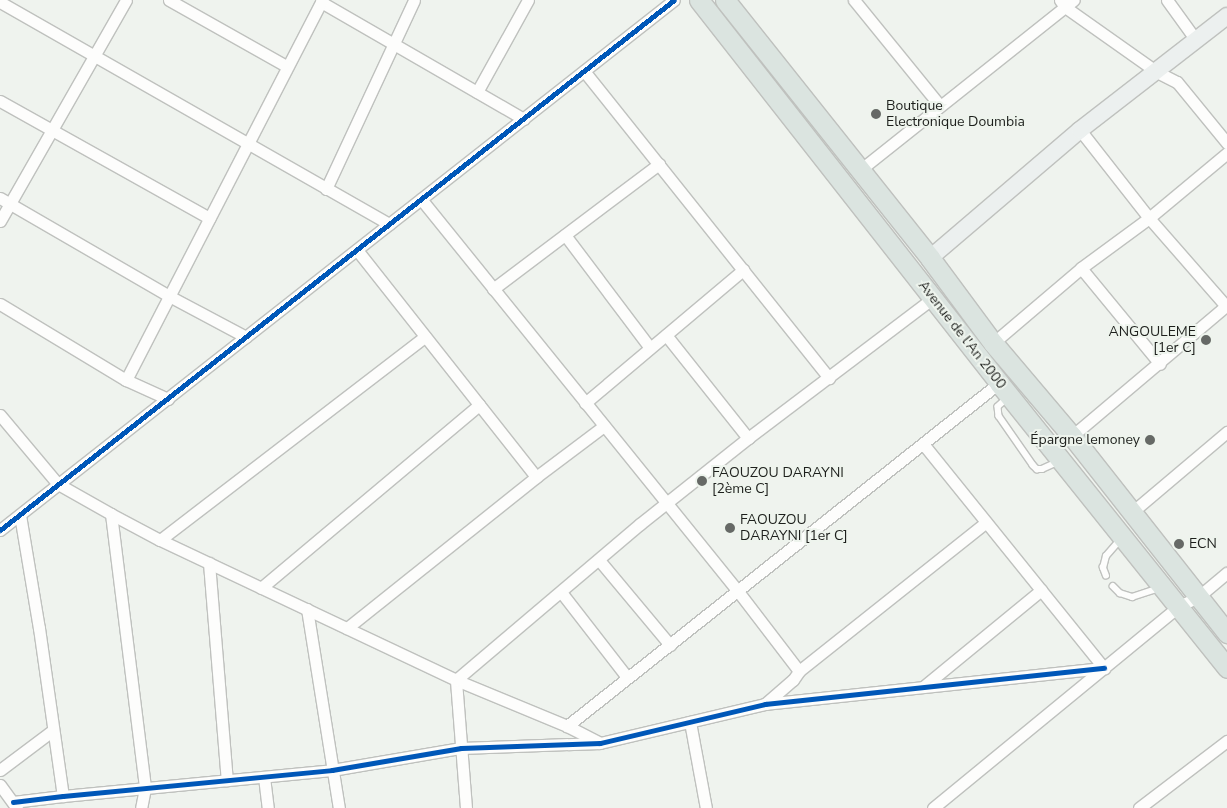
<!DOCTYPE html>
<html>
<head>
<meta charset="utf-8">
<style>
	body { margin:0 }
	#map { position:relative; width:1227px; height:808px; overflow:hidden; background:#eff3ee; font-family:"Nunito Sans",sans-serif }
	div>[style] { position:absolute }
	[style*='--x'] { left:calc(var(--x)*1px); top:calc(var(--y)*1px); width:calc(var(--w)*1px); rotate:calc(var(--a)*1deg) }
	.roads { filter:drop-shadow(1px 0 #bfc1be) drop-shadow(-1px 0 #bfc1be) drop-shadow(0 1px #bfc1be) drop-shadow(0 -1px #bfc1be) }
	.lane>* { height:5.5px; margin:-2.75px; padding:0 2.75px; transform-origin:2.75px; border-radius:2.75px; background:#fdfdfc }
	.street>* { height:11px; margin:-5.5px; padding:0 5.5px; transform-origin:5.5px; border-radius:5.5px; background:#fdfdfc }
	.secondary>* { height:16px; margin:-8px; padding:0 8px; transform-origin:8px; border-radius:8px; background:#ecf0ef }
	.primary>* { height:19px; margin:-9.5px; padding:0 9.5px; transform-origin:9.5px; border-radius:9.5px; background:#dbe4e0 }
	.cycleway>* { height:5px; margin:-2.5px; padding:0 2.5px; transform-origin:2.5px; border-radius:2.5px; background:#0057b8 }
	.dots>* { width:14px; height:14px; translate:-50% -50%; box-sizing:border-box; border:2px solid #eef4ed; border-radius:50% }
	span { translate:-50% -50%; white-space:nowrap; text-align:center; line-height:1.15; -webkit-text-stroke:4px #eef4ed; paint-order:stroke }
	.poi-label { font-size:14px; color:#1d1f1c }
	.left { translate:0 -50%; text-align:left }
	.right { translate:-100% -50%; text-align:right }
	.street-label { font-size:14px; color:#1d1f1c }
</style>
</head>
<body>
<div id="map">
	<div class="roads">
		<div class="lane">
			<div style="--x:1008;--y:398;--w:13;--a:138"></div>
			<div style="--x:998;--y:407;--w:9;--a:84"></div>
			<div style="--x:999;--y:416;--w:60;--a:55.2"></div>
			<div style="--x:1033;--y:465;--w:6;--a:45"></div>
			<div style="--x:1037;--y:469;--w:5;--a:0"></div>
			<div style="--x:1042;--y:469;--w:17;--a:-24"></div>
			<div style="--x:1106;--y:576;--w:9;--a:-111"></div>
			<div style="--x:1103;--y:568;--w:12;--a:-76"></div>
			<div style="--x:1106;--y:556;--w:21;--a:-49"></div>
			<div style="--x:1113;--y:586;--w:10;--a:45"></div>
			<div style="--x:1120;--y:593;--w:13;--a:18"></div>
			<div style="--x:1132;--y:597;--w:28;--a:-18"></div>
		</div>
		<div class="street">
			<div style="--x:169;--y:0;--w:134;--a:29.4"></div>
			<div style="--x:854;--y:0;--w:136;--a:50.9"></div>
			<div style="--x:1060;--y:0;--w:9;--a:54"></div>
			<div style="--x:1065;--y:7;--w:113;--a:35.2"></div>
			<div style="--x:1157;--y:72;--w:22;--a:27"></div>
			<div style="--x:1177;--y:82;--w:79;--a:50.7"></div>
			<div style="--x:1167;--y:0;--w:49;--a:54.1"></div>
			<div style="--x:0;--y:2;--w:448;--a:29.7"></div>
			<div style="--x:321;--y:2;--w:234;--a:30"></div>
			<div style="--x:584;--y:71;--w:393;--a:51.4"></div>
			<div style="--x:477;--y:92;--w:105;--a:-61"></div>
			<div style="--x:0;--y:101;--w:240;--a:29.2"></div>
			<div style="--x:1080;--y:130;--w:112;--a:51.9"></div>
			<div style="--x:1149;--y:218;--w:118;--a:48.8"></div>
			<div style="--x:860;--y:170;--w:273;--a:-38.5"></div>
			<div style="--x:326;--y:189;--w:208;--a:-65"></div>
			<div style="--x:0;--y:198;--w:195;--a:30.1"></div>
			<div style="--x:169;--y:296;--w:87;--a:28"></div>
			<div style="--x:421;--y:199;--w:503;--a:51.06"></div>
			<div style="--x:737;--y:590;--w:102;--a:52.6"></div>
			<div style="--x:0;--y:221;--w:254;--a:-60.3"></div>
			<div style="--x:565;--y:235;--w:141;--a:53"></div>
			<div style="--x:357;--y:250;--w:289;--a:51.7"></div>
			<div style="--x:1081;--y:268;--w:124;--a:50.5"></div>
			<div style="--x:493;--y:289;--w:208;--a:-37"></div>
			<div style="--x:0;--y:304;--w:147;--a:31.1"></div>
			<div style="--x:666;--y:335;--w:132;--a:51.5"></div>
			<div style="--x:993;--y:343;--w:116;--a:-40.4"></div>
			<div style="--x:1081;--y:268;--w:84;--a:-36.3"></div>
			<div style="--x:1149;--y:218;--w:102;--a:-39.8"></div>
			<div style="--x:168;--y:399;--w:46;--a:-155.7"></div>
			<div style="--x:126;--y:380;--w:428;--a:-62.7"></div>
			<div style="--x:585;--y:403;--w:207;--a:-40.1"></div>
			<div style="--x:0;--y:415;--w:90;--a:50"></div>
			<div style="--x:58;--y:484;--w:61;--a:29.5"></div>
			<div style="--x:111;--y:514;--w:55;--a:28"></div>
			<div style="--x:160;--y:540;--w:327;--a:25.3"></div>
			<div style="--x:456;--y:680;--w:120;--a:22.5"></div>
			<div style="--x:567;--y:726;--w:35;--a:27"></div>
			<div style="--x:1072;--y:436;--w:202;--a:-40.2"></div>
			<div style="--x:924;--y:445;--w:287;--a:51.1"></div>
			<div style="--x:1131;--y:513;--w:126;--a:-40.2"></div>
			<div style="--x:111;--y:514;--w:276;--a:82.9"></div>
			<div style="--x:145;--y:788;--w:20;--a:101"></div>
			<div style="--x:20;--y:515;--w:115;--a:80.5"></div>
			<div style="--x:39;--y:628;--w:170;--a:81.9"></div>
			<div style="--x:0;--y:530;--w:857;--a:-38.18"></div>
			<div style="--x:160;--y:540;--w:334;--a:-37.5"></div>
			<div style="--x:599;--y:560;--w:111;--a:50.1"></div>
			<div style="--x:209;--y:563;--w:218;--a:85.3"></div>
			<div style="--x:261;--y:588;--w:285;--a:-40"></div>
			<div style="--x:561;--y:592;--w:108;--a:52.2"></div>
			<div style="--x:307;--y:609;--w:202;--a:80.9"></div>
			<div style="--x:347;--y:628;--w:242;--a:-38.6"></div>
			<div style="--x:536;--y:477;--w:85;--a:-36.9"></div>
			<div style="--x:923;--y:687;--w:153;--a:-39.4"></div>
			<div style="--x:765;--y:704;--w:37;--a:-41"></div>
			<div style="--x:793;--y:680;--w:11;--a:-56"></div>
			<div style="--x:799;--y:671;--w:239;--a:-38.5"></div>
			<div style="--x:690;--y:722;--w:87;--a:79.5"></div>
			<div style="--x:567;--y:726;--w:552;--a:-38.45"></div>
			<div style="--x:0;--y:770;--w:66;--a:-37"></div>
			<div style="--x:264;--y:777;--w:31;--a:83"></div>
			<div style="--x:0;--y:785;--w:29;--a:54"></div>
			<div style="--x:13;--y:802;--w:50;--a:-6.8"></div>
			<div style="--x:63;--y:796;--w:270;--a:-5.5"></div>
			<div style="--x:332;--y:770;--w:131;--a:-9.7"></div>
			<div style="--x:461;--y:748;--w:139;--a:-2.1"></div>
			<div style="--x:600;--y:743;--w:170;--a:-13.3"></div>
			<div style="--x:765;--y:704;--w:341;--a:-6.1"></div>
			<div style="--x:466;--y:808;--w:128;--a:-94.5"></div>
			<div style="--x:456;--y:680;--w:241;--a:-40.3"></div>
			<div style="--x:640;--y:524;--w:138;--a:-38.5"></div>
			<div style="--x:748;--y:438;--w:232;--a:-37.1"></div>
			<div style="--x:933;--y:808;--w:318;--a:-39.4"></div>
			<div style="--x:1179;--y:606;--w:21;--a:-25"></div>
			<div style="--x:1198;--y:597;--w:38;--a:-40"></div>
			<div style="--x:1139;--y:808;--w:111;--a:-37.3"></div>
		</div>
		<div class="secondary">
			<div style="--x:930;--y:258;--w:197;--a:-40.5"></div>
			<div style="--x:1080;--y:130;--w:186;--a:-37.8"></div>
		</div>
		<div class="primary">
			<div style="--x:699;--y:0;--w:487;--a:51.9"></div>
			<div style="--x:999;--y:383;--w:365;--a:51.3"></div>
			<div style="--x:725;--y:0;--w:330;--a:51.5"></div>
			<div style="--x:930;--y:258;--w:106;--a:53.5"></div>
			<div style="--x:993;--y:343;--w:122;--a:49.7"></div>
			<div style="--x:1072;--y:436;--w:251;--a:51.8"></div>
		</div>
	</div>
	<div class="cycleway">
		<div style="--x:0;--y:530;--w:857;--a:-38.18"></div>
		<div style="--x:13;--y:802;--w:50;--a:-6.8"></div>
		<div style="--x:63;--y:796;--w:270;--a:-5.5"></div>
		<div style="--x:332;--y:770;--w:131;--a:-9.7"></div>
		<div style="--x:461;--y:748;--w:139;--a:-2.1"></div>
		<div style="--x:600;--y:743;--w:170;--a:-13.3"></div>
		<div style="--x:765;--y:704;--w:341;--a:-6.1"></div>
	</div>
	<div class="dots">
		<div style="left:876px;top:114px;background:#666966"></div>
		<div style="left:1206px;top:340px;background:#666966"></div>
		<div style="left:1150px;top:440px;background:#666966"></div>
		<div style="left:702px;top:481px;background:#666966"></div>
		<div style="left:730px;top:528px;background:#666966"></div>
		<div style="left:1179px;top:544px;background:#666966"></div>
	</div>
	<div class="poi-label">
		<span class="left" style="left:886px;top:114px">Boutique<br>Electronique Doumbia</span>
		<span class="right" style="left:1196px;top:340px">ANGOULEME<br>[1er C]</span>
		<span class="right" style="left:1140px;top:440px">Épargne lemoney</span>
		<span class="left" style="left:712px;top:481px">FAOUZOU DARAYNI<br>[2ème C]</span>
		<span class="left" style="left:740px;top:528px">FAOUZOU<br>DARAYNI [1er C]</span>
		<span class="left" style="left:1189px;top:544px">ECN</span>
	</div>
	<div class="street-label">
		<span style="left:962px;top:335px;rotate:52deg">Avenue de l'An 2000</span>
	</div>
</div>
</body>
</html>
